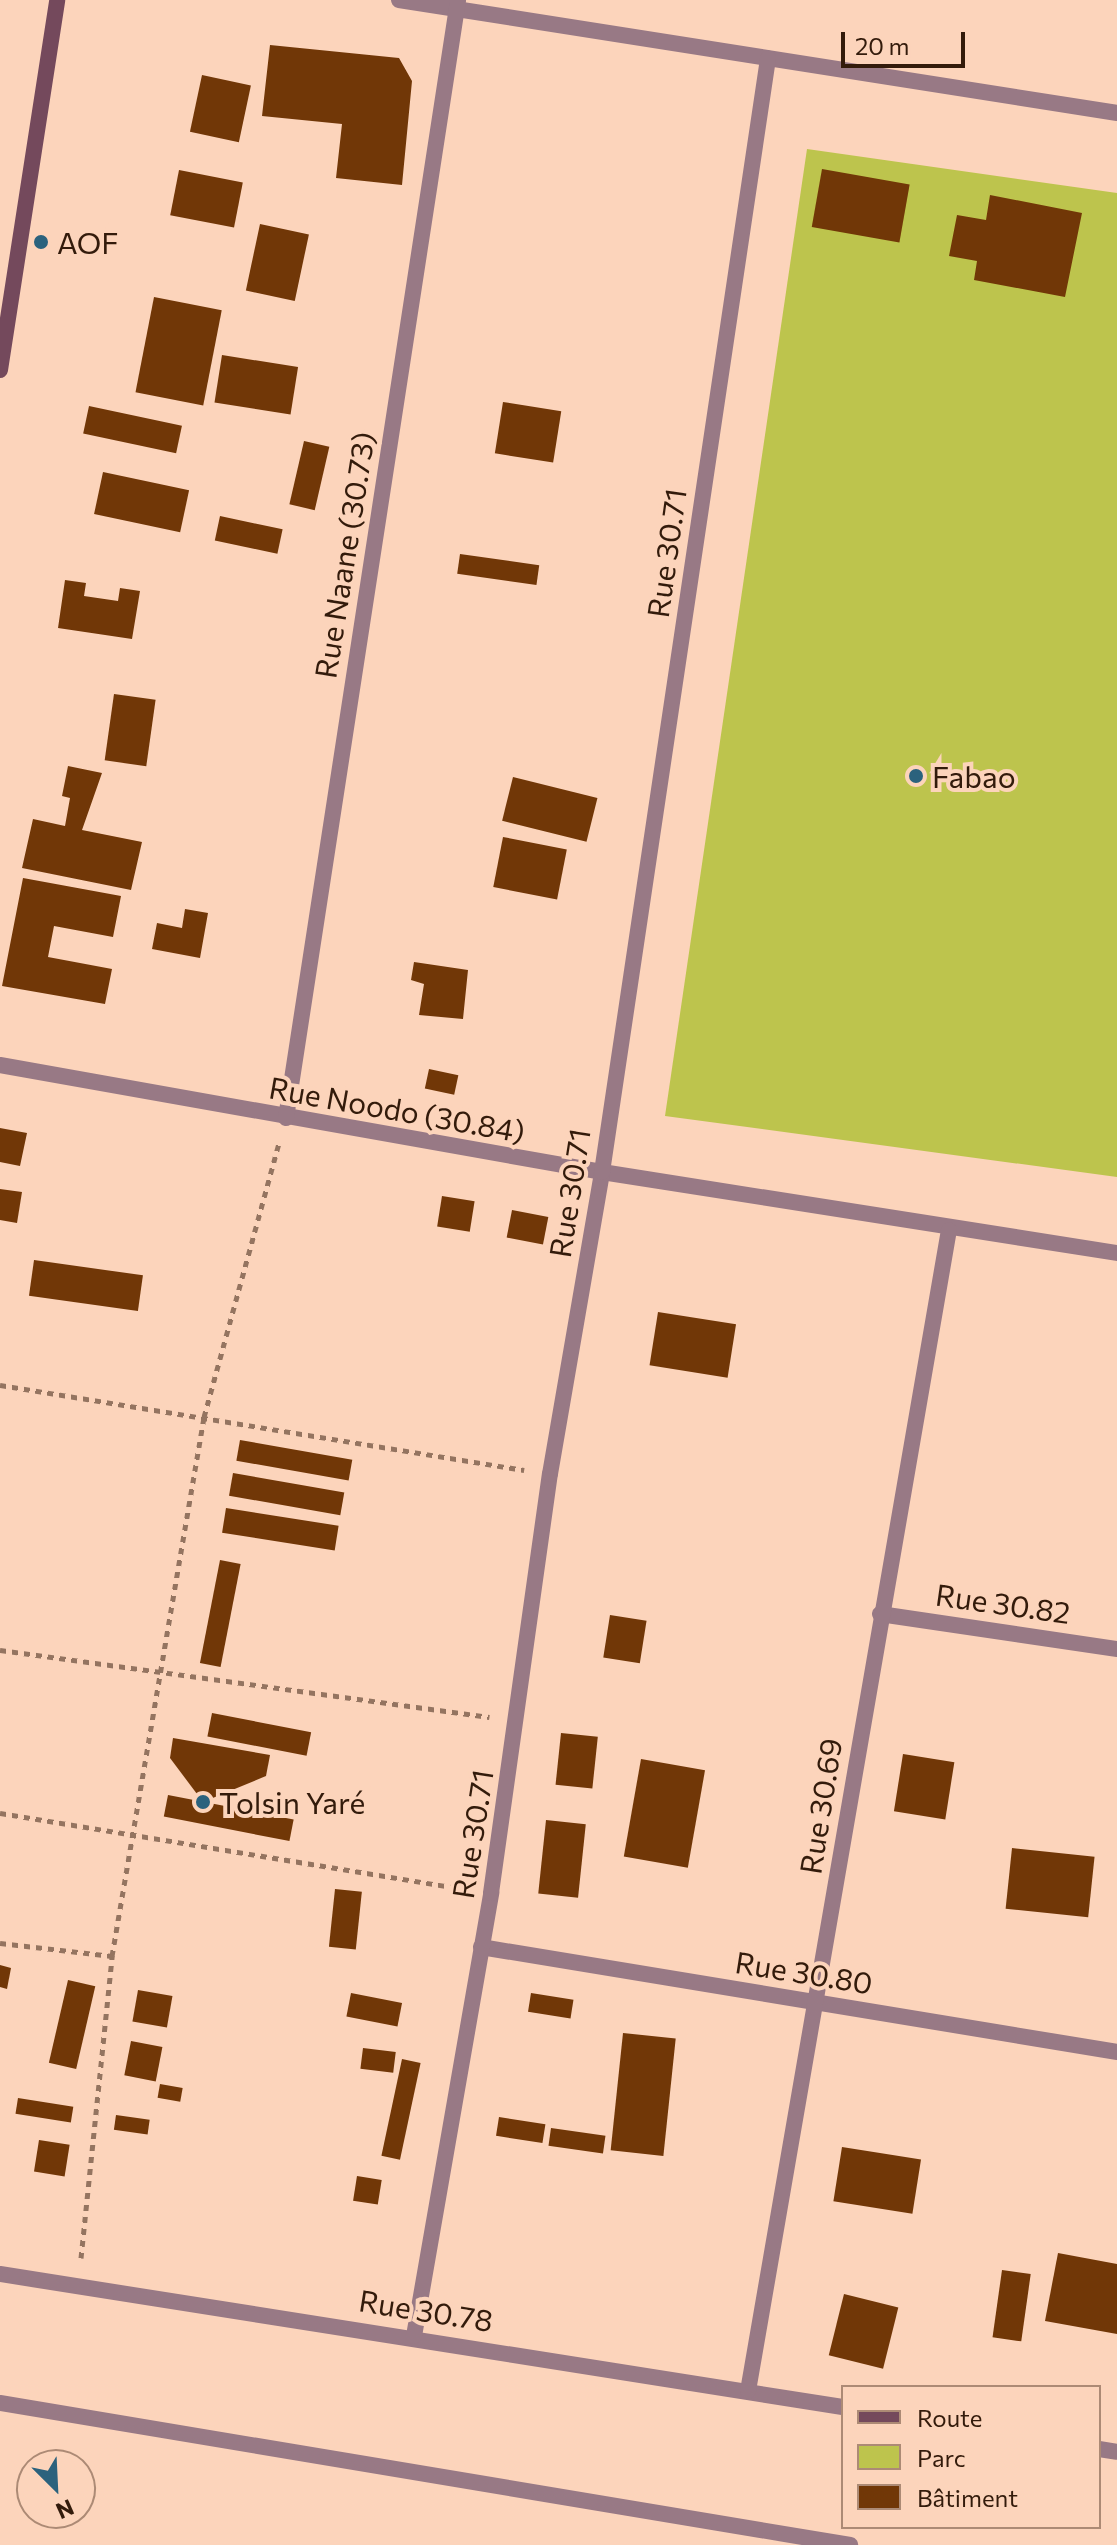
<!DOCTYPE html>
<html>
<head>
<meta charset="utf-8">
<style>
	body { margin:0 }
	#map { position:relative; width:1117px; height:2545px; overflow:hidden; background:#fcd4bb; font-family:Commissioner,sans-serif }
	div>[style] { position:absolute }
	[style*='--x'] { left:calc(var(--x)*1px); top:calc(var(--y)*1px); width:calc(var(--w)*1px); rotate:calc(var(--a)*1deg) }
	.green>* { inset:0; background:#bdc44d }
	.building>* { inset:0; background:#713707; transform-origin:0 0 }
	.path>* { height:5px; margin-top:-2.5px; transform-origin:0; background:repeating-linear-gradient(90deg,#947460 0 6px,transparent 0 12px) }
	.lane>* { height:16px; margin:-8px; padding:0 8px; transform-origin:8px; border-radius:8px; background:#987985 }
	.street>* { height:16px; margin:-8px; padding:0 8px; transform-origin:8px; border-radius:8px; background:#987985 }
	.secondary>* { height:16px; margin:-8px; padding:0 8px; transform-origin:8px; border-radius:8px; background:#74495c }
	.dots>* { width:22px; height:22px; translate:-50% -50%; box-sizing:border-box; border:4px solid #fcd4bb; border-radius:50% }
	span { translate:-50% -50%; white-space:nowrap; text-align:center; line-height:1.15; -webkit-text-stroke:8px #fcd4bb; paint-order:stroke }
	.poi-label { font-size:30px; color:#331b0b }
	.left { translate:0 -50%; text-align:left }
	.street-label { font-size:30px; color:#331b0b }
	.legend { position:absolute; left:841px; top:2385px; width:260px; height:144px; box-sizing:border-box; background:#fcd4bb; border:2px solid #ac8a75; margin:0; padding:10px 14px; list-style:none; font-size:24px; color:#331b0b }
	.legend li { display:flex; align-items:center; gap:16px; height:40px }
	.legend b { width:40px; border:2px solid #ac8a75 }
	.north { position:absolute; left:16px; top:2449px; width:80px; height:80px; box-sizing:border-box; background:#fcd4bb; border:2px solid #ac8a75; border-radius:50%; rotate:156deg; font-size:22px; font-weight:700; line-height:32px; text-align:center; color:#331b0b }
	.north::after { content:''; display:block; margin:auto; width:28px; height:36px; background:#2b627d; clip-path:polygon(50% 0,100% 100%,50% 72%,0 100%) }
	.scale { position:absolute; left:841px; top:32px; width:124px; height:36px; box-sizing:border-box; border:4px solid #331b0b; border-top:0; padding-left:10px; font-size:24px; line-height:28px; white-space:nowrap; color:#331b0b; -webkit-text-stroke:6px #fcd4bb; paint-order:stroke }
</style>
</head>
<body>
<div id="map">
	<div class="green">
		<div style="clip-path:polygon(807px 149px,1117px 193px,1117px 1177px,665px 1116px)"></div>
	</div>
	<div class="building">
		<div style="clip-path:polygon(270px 45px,399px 58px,412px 81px,402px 185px,336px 178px,342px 124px,262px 116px)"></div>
		<div style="left:202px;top:75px;width:50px;height:58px;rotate:12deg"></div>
		<div style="left:822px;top:169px;width:89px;height:59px;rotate:10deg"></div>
		<div style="left:179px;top:170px;width:65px;height:46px;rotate:11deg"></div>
		<div style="clip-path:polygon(990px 195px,1082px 213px,1065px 297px,974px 280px,977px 261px,949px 256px,957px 215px,986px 220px)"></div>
		<div style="left:260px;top:224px;width:50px;height:68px;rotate:12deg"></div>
		<div style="left:154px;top:297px;width:69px;height:97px;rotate:11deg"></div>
		<div style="left:222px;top:355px;width:77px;height:48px;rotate:9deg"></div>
		<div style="left:503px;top:402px;width:59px;height:52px;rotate:9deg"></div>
		<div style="left:89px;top:406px;width:95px;height:28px;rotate:12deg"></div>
		<div style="left:304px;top:441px;width:26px;height:65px;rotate:13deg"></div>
		<div style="left:103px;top:472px;width:88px;height:43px;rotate:12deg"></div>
		<div style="left:220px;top:516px;width:64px;height:25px;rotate:12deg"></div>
		<div style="left:460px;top:554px;width:80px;height:20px;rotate:8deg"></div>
		<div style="clip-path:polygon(65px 580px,86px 583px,84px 596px,118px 601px,120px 588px,140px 591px,132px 639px,58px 628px)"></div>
		<div style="left:114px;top:694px;width:42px;height:67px;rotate:8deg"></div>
		<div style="clip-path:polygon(68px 766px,102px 773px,82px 830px,142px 842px,131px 890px,22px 868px,33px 819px,65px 826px,70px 798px,62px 796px)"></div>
		<div style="left:513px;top:777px;width:87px;height:45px;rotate:14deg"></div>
		<div style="left:503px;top:837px;width:65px;height:51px;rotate:11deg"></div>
		<div style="clip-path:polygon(23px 878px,121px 896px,113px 937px,54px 926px,48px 957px,112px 969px,105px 1004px,2px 986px)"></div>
		<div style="clip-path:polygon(185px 909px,208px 913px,200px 958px,152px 949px,157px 923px,182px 928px)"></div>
		<div style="clip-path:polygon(414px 962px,468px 970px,463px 1019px,419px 1015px,424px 984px,411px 980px)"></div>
		<div style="left:429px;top:1069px;width:30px;height:20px;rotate:12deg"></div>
		<div style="clip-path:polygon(0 1128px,27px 1133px,20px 1166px,0 1162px)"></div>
		<div style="clip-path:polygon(0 1189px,22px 1192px,17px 1223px,0 1220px)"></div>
		<div style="left:442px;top:1196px;width:33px;height:31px;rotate:9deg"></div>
		<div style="left:512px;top:1210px;width:37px;height:28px;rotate:11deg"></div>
		<div style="left:34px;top:1260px;width:110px;height:36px;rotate:8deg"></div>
		<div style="left:658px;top:1312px;width:79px;height:54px;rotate:9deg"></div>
		<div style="left:240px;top:1440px;width:114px;height:21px;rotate:10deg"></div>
		<div style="left:233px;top:1473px;width:113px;height:23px;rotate:10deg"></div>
		<div style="left:226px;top:1508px;width:114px;height:25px;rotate:9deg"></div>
		<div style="left:220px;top:1560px;width:21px;height:105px;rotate:11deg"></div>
		<div style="left:610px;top:1615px;width:37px;height:43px;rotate:9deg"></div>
		<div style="left:212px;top:1713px;width:101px;height:24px;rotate:11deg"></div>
		<div style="left:561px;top:1733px;width:37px;height:52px;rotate:6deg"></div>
		<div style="clip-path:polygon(173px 1738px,270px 1755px,266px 1776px,203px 1802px,170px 1758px)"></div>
		<div style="left:903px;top:1754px;width:52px;height:58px;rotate:9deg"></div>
		<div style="left:641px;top:1759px;width:65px;height:99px;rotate:10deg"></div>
		<div style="left:168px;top:1795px;width:128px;height:22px;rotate:11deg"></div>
		<div style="left:546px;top:1820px;width:40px;height:74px;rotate:6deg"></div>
		<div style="left:1012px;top:1848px;width:83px;height:61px;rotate:6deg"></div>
		<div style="left:335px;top:1889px;width:27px;height:58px;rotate:6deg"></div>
		<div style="clip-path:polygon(0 1965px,11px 1968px,7px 1989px,0 1987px)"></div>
		<div style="left:68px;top:1980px;width:28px;height:85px;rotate:13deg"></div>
		<div style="left:138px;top:1990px;width:35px;height:32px;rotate:10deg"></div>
		<div style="left:351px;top:1993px;width:52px;height:24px;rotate:11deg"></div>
		<div style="left:531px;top:1993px;width:43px;height:19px;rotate:9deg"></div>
		<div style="left:623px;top:2033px;width:53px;height:118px;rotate:6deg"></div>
		<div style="left:131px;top:2041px;width:32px;height:35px;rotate:11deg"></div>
		<div style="left:363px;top:2048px;width:33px;height:21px;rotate:7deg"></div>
		<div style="left:402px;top:2059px;width:19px;height:99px;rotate:12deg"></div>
		<div style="left:160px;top:2084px;width:23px;height:14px;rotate:10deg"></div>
		<div style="left:18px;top:2098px;width:56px;height:16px;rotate:9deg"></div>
		<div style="left:116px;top:2115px;width:34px;height:15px;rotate:8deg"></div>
		<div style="left:499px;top:2117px;width:47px;height:19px;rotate:9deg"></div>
		<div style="left:551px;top:2128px;width:55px;height:18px;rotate:8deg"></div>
		<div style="left:39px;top:2140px;width:31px;height:32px;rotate:9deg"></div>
		<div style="left:842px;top:2147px;width:80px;height:55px;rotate:9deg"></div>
		<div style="left:357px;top:2176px;width:25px;height:25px;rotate:9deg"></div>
		<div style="clip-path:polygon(1058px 2253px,1117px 2264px,1117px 2334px,1045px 2321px)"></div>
		<div style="left:1002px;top:2270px;width:29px;height:68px;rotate:8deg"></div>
		<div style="left:844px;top:2294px;width:56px;height:63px;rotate:14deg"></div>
	</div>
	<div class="path">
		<div style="--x:0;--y:1385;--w:531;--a:9.21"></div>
		<div style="--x:0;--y:1650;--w:494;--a:7.8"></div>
		<div style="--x:0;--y:1813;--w:471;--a:9.3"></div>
		<div style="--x:0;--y:1943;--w:113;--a:6.6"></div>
		<div style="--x:81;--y:2258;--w:304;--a:-84.1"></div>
		<div style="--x:112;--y:1956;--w:547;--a:-80.31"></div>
		<div style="--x:204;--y:1417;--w:284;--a:-74.7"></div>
	</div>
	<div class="lane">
		<div style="--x:0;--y:2403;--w:862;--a:9.48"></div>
	</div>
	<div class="street">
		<div style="--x:399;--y:0;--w:727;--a:8.94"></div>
		<div style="--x:0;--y:1065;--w:611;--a:10.08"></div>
		<div style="--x:602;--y:1172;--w:521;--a:8.94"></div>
		<div style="--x:286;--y:1118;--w:1131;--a:-81.25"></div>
		<div style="--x:880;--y:1614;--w:240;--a:8.4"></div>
		<div style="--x:481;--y:1947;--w:645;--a:9.37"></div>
		<div style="--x:0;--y:2274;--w:853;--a:8.97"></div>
		<div style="--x:414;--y:2336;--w:450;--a:-80.1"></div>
		<div style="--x:491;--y:1893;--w:423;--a:-82"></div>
		<div style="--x:550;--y:1474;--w:306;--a:-80.2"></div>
		<div style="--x:602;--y:1172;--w:1126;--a:-81.52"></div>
		<div style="--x:748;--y:2391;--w:1178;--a:-80.18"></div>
		<div style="--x:1099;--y:2449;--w:18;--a:9"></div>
	</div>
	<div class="secondary">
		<div style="--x:0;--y:370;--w:374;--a:-81.2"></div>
	</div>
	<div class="dots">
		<div style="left:41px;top:242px;background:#2b627d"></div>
		<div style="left:916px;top:776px;background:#2b627d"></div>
		<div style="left:203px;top:1802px;background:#2b627d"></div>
	</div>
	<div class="poi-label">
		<span class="left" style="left:57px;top:242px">AOF</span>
		<span class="left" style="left:932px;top:776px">Fabao</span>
		<span class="left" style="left:219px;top:1802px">Tolsin Yaré</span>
	</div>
	<div class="street-label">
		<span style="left:666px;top:553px;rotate:-82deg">Rue 30.71</span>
		<span style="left:344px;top:555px;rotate:-81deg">Rue Naane (30.73)</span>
		<span style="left:397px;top:1109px;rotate:10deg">Rue Noodo (30.84)</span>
		<span style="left:569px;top:1193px;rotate:-81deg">Rue 30.71</span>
		<span style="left:1003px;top:1603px;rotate:8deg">Rue 30.82</span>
		<span style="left:820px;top:1806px;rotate:-81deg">Rue 30.69</span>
		<span style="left:472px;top:1834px;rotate:-81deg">Rue 30.71</span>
		<span style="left:804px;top:1972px;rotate:9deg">Rue 30.80</span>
		<span style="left:426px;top:2310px;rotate:9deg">Rue 30.78</span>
	</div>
	<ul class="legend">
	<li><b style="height:10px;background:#74495c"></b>Route</li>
	<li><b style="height:22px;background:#bdc44d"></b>Parc</li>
	<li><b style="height:22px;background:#713707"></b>Bâtiment</li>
	</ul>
	<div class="north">N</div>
	<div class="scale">20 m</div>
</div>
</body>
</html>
